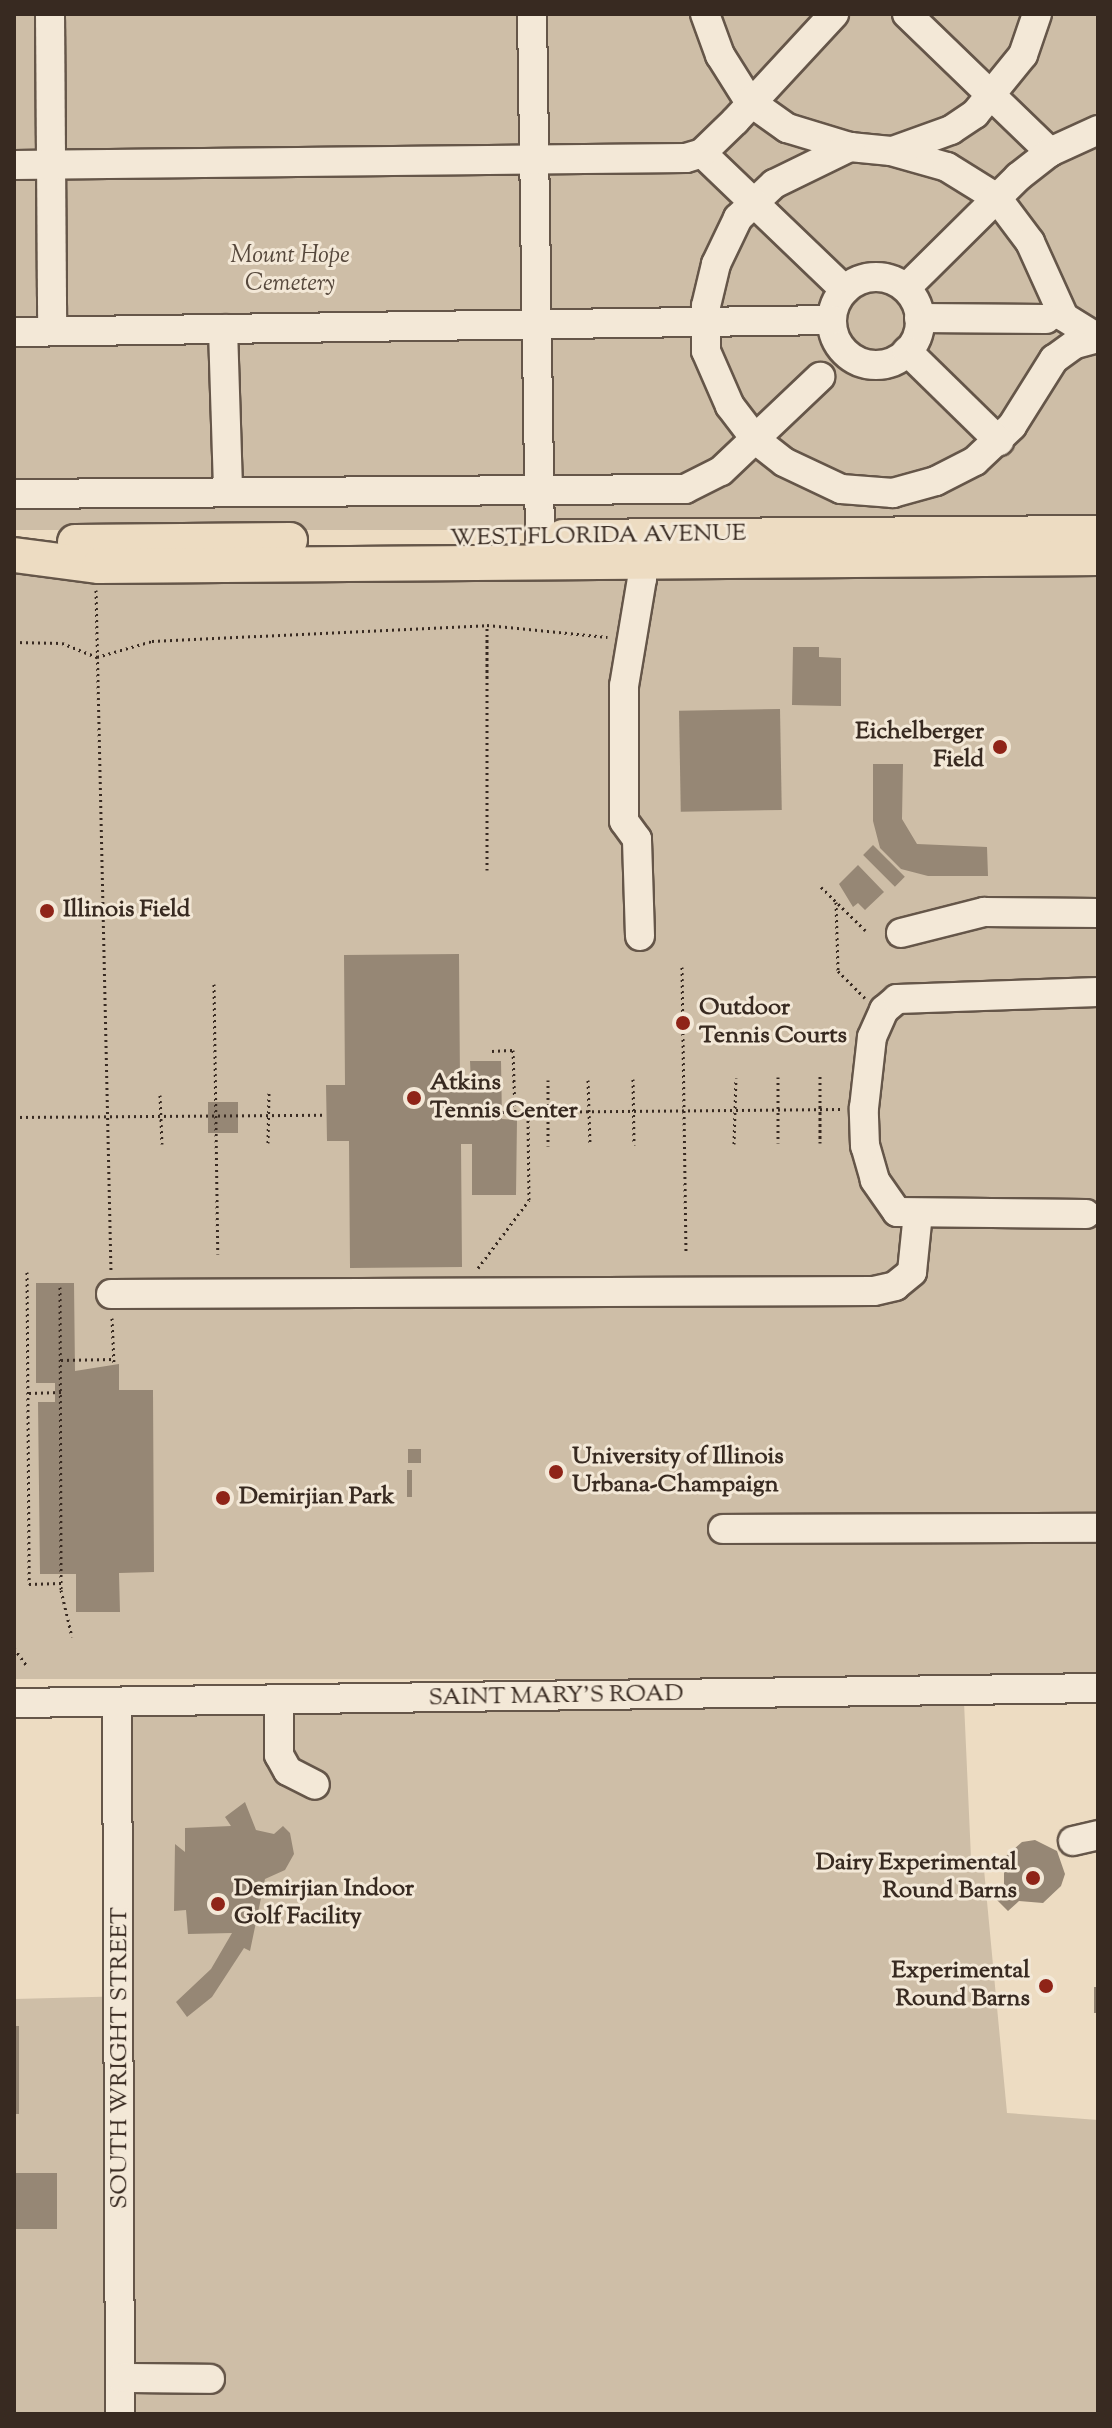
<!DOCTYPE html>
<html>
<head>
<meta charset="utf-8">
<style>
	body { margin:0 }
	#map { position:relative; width:1112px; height:2428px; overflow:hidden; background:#eddcc2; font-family:"Sorts Mill Goudy",serif }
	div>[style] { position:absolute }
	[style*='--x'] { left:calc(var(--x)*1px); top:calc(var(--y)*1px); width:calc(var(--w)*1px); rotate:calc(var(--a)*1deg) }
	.green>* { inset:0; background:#cebea7; transform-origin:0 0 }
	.building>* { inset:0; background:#968775; transform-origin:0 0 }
	.path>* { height:3px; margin-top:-1.5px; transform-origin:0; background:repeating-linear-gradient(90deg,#382a21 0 2px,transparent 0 6px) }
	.roads { filter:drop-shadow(2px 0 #655649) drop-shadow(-2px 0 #655649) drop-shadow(0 2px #655649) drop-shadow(0 -2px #655649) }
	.minor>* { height:28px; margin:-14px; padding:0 14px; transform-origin:14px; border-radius:14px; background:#f3e8d7 }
	.minor>.ring { margin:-14px; padding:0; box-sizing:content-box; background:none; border:28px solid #f3e8d7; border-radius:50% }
	.major>* { height:34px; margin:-17px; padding:0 17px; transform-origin:17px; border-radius:17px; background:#eddcc2 }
	.dots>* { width:22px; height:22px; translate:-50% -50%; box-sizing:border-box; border:4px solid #f3e8d7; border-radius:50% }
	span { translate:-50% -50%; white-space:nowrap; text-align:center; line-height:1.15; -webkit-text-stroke:6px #f3e8d7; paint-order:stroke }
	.park-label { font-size:24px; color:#56483c; font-style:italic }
	.street-label { font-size:24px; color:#382a21 }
	.poi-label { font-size:24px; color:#382a21; font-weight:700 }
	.right { translate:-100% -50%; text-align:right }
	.left { translate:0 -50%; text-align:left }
	.frame { position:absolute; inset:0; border:16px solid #382a21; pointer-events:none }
</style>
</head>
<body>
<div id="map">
	<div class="green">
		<div style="left:14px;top:14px;width:1084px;height:516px"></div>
		<div style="left:1098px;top:570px;width:1109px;height:1084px;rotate:90deg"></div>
		<div style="clip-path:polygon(964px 1702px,971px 1858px,983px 1859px,1007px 2113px,1098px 2120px,1098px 2414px,14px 2414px,14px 1999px,131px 1996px,125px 1726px,131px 1716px)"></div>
	</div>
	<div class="building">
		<div style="clip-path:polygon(793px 647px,819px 647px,819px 657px,841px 658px,841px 706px,792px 705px)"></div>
		<div style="left:780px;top:709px;width:101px;height:101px;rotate:89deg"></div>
		<div style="clip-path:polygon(873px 764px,903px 764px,902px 819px,917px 844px,987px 847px,988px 876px,928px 876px,901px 869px,880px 848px,873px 821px)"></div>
		<div style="left:873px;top:845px;width:45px;height:14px;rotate:45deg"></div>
		<div style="clip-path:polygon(858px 865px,884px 892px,865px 910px,858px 903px,853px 907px,839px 884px)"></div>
		<div style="clip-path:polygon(459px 954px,460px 1083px,471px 1083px,470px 1061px,501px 1061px,502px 1119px,517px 1120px,516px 1195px,472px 1195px,472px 1144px,461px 1144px,462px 1267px,350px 1268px,349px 1141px,327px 1141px,326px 1085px,345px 1085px,344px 955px)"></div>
		<div style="left:238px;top:1102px;width:31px;height:30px;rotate:90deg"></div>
		<div style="clip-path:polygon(36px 1283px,74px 1283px,75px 1371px,119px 1364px,119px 1390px,153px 1390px,154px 1572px,119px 1573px,120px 1612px,76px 1612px,76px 1574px,40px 1574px,38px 1402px,55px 1402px,55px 1383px,36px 1383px)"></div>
		<div style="left:408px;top:1449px;width:13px;height:14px"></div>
		<div style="left:407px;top:1470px;width:5px;height:27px"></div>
		<div style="clip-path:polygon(245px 1802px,256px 1830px,274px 1834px,283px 1826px,290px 1833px,294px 1854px,285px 1870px,265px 1879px,250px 1951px,244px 1948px,212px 1997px,187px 2017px,176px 2002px,211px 1969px,232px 1933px,188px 1934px,186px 1910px,174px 1911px,175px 1844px,185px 1852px,185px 1828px,231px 1826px,225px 1817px)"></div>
		<div style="clip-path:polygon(1035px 1840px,1057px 1851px,1065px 1874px,1061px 1886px,1043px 1903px,1019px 1901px,1008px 1911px,994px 1897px,1004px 1887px,1004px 1858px,1022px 1842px)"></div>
		<div style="left:1094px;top:1987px;width:4px;height:26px"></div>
		<div style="left:14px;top:2026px;width:5px;height:88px"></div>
		<div style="left:14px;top:2173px;width:43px;height:56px"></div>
	</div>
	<div class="path">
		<div style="--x:96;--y:590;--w:680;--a:88.74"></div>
		<div style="--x:14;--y:642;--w:48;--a:1.2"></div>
		<div style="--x:62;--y:643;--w:38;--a:22"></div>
		<div style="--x:97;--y:657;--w:57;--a:-16.2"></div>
		<div style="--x:152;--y:641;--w:335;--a:-2.7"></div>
		<div style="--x:487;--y:625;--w:121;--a:5.7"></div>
		<div style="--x:487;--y:870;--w:245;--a:-90"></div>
		<div style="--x:821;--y:887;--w:62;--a:44.3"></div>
		<div style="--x:836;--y:902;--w:69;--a:88.3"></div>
		<div style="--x:838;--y:971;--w:38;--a:45"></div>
		<div style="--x:682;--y:967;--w:284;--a:89.2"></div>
		<div style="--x:214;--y:984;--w:270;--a:89.2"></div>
		<div style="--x:492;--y:1051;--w:21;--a:-3"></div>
		<div style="--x:513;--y:1050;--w:62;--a:88.2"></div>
		<div style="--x:820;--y:1076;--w:67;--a:90"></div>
		<div style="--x:778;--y:1077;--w:66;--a:90"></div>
		<div style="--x:633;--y:1079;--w:66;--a:89.1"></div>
		<div style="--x:548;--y:1080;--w:66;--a:90"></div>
		<div style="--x:588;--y:1080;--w:65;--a:88.2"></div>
		<div style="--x:160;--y:1095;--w:49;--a:87.7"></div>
		<div style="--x:502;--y:1112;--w:338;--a:-0.5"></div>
		<div style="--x:14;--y:1117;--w:312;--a:-0.4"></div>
		<div style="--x:268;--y:1143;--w:50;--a:-88.9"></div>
		<div style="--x:734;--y:1144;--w:66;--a:-88.3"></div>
		<div style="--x:478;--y:1268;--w:85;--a:-53.1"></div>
		<div style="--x:529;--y:1200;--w:88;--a:-90.7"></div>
		<div style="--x:27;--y:1272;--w:312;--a:89.6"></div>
		<div style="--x:29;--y:1584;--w:32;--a:-2"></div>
		<div style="--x:60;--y:1287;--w:303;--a:89.8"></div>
		<div style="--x:61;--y:1590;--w:48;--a:76.8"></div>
		<div style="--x:112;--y:1318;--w:46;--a:87.5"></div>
		<div style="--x:61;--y:1360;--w:53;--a:-1.1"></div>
		<div style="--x:29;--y:1393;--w:32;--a:-2"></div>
		<div style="--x:14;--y:1648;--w:22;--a:54"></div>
	</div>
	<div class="roads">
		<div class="minor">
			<div style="--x:50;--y:14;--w:317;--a:89.6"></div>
			<div style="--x:532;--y:14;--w:524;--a:89.13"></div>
			<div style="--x:705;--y:14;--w:44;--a:69.9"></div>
			<div style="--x:720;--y:55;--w:54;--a:57.8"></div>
			<div style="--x:749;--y:101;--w:47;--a:35.4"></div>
			<div style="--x:787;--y:128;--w:66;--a:16.8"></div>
			<div style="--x:907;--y:14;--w:199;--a:44"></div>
			<div style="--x:850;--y:147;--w:41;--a:5.6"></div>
			<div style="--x:891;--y:151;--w:58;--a:15.9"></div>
			<div style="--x:947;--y:167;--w:59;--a:31.8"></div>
			<div style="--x:997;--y:198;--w:55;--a:53.1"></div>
			<div style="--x:1030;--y:242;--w:82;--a:65.6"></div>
			<div style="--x:1064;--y:317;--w:40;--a:32"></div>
			<div style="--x:1098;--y:338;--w:24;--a:165"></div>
			<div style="--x:1075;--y:344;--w:26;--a:144"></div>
			<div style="--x:1054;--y:359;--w:79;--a:122.1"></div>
			<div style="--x:1012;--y:426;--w:51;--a:136.6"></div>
			<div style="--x:975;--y:461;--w:44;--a:152.9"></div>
			<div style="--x:936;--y:481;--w:45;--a:164.4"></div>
			<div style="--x:893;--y:493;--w:52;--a:-175.6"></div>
			<div style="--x:841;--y:489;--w:63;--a:-154.7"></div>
			<div style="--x:784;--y:462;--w:36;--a:-142"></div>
			<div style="--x:756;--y:440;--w:43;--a:-127.4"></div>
			<div style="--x:730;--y:406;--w:60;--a:-113.6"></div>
			<div style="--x:706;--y:351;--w:45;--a:-90"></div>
			<div style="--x:706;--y:306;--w:43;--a:-76.6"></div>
			<div style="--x:716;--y:264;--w:51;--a:-64.4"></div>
			<div style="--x:738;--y:218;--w:50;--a:-43.4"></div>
			<div style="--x:774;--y:184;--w:85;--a:-26"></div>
			<div style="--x:893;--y:151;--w:62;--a:-19.9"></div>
			<div style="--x:951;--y:130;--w:29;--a:-34"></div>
			<div style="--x:975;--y:114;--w:76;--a:-50.9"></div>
			<div style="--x:1023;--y:55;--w:43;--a:-71.1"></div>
			<div style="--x:702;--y:153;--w:198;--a:43.8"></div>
			<div style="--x:14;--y:165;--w:672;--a:-0.6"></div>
			<div style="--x:686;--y:158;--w:17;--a:-17"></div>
			<div style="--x:702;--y:153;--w:46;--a:-44.1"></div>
			<div style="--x:735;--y:121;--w:146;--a:-47.2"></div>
			<div class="ring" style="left:832px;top:277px;width:60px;height:60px"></div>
			<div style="--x:906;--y:288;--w:158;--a:-44.7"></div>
			<div style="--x:1018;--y:177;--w:41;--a:-38"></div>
			<div style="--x:1050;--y:152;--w:53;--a:-24.6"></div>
			<div style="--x:919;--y:318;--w:127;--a:0.5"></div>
			<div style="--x:223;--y:329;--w:161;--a:88.2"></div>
			<div style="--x:14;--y:332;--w:818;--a:-0.84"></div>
			<div style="--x:907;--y:351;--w:129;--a:44.4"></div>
			<div style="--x:14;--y:494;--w:671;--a:-0.43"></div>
			<div style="--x:685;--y:489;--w:40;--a:-26.6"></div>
			<div style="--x:721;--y:471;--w:137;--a:-43.5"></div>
			<div style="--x:901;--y:933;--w:86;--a:-14.2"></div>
			<div style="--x:984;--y:912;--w:114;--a:0.5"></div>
			<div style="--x:640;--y:936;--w:97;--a:-91.8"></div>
			<div style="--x:637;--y:839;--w:22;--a:-126"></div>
			<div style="--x:624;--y:821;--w:135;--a:-90"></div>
			<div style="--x:624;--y:686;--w:109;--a:-80.5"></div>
			<div style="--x:642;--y:579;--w:38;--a:-90"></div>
			<div style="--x:1086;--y:1214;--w:189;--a:-179.4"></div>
			<div style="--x:897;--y:1212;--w:39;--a:-125"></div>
			<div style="--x:875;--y:1180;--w:35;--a:-106"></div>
			<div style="--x:865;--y:1146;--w:38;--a:-92"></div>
			<div style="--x:864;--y:1108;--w:71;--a:-83.6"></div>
			<div style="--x:872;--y:1037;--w:30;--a:-66"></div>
			<div style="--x:884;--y:1010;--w:17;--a:-40"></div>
			<div style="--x:897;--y:999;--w:201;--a:-2"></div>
			<div style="--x:111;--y:1294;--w:763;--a:-0.23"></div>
			<div style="--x:874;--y:1291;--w:22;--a:-13"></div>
			<div style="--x:895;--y:1286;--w:22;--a:-39"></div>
			<div style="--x:912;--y:1272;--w:59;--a:-84.2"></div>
			<div style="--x:723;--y:1529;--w:375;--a:-0.2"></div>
			<div style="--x:279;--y:1700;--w:55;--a:90"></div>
			<div style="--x:279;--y:1755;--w:18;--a:61"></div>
			<div style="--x:288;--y:1771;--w:30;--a:27"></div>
			<div style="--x:117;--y:1702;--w:712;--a:89.76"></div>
			<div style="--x:14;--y:1703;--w:1084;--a:-0.79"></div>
			<div style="--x:1073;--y:1841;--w:26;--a:-13"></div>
			<div style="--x:121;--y:2378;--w:89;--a:0.6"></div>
		</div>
		<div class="major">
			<div style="--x:563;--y:537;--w:535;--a:-0.43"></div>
			<div style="--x:75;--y:542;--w:215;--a:-0.5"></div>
			<div style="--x:14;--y:555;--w:86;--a:7.4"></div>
			<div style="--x:99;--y:566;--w:999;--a:-0.46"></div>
		</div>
	</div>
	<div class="dots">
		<div style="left:1000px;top:747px;background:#8f2418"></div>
		<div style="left:47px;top:911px;background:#8f2418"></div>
		<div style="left:683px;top:1023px;background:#8f2418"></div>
		<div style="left:414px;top:1098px;background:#8f2418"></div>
		<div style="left:556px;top:1472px;background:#8f2418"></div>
		<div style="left:223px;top:1498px;background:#8f2418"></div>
		<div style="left:1033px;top:1878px;background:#8f2418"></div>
		<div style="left:218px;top:1904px;background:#8f2418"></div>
		<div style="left:1046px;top:1986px;background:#8f2418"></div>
	</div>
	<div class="park-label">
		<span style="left:290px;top:271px">Mount Hope<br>Cemetery</span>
	</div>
	<div class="street-label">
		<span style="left:598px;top:537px;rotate:-1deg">WEST FLORIDA AVENUE</span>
		<span style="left:556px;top:1697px;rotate:-1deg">SAINT MARY'S ROAD</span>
		<span style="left:121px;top:2058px;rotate:-90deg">SOUTH WRIGHT STREET</span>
	</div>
	<div class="poi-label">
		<span class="right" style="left:984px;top:747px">Eichelberger<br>Field</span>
		<span class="left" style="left:63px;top:911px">Illinois Field</span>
		<span class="left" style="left:699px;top:1023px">Outdoor<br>Tennis Courts</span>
		<span class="left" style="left:430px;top:1098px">Atkins<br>Tennis Center</span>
		<span class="left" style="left:572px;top:1472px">University of Illinois<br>Urbana-Champaign</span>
		<span class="left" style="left:239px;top:1498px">Demirjian Park</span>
		<span class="right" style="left:1017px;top:1878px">Dairy Experimental<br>Round Barns</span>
		<span class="left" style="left:234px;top:1904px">Demirjian Indoor<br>Golf Facility</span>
		<span class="right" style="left:1030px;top:1986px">Experimental<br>Round Barns</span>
	</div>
	<div class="frame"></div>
</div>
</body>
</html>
